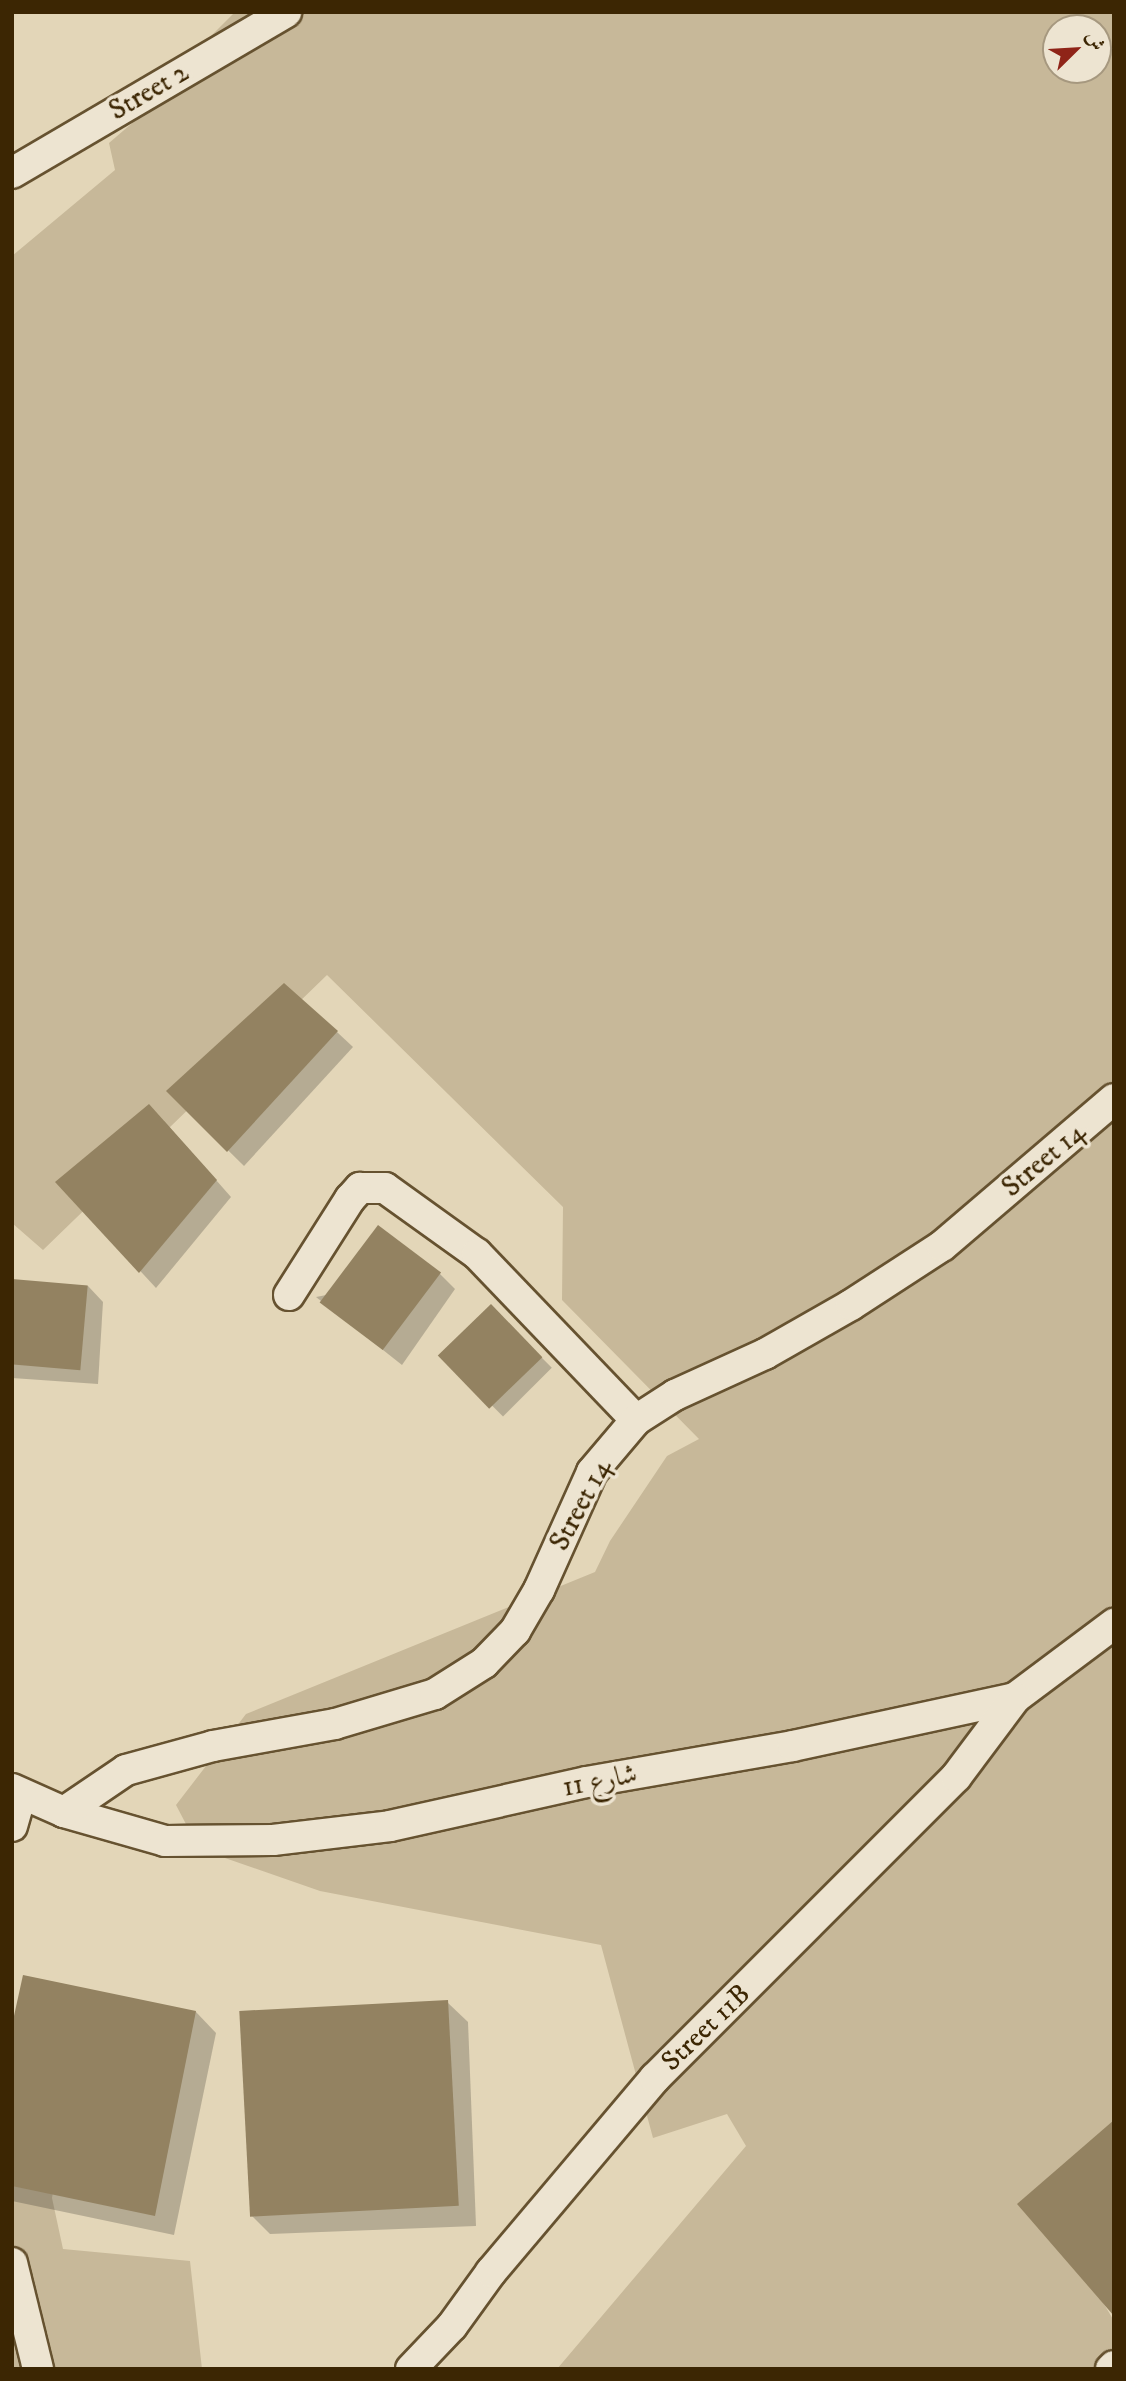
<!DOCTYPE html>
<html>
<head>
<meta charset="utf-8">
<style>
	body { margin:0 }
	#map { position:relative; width:1126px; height:2381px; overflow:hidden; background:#e3d6b8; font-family:"IM FELL DW Pica",Amiri,serif }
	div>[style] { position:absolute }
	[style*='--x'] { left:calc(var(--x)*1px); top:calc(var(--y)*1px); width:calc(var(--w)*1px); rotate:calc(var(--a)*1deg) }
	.green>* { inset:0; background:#c7b899 }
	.shadow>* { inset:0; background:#0003; transform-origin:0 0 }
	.building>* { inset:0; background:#938261; transform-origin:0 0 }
	.roads { filter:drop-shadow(2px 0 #665230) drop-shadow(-2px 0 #665230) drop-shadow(0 2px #665230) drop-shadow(0 -2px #665230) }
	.minor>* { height:30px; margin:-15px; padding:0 15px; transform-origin:15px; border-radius:15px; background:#ede4d1 }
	span { translate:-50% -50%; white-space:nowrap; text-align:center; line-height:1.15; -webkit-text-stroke:7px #ede4d1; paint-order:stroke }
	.street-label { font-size:28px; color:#3c2603 }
	.frame { position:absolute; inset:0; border:14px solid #3c2603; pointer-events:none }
	.north { position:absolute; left:1042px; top:14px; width:70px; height:70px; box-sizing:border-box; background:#ede4d1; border:2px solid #a6987f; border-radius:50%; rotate:66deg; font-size:19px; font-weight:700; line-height:28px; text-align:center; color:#3c2603 }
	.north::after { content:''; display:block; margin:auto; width:24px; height:32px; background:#8f2418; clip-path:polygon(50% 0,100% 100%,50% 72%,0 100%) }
</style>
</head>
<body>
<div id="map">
	<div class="green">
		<div style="clip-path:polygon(evenodd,235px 12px,1114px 12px,1114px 2258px,1091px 2282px,1114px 2321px,1114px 2369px,557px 2369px,746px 2146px,727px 2114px,653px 2138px,601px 1945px,320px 1891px,199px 1849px,176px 1805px,246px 1714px,595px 1572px,610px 1541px,667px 1456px,699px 1439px,562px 1300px,563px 1207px,327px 975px,43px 1250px,12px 1223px,12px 256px,115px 170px,109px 143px,166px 94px,201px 46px,235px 12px,1056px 28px,1098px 28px,1098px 70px,1056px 70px,1056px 28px)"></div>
		<div style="clip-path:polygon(79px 2030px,52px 2198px,63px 2249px,190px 2261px,202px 2369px,12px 2369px,12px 2045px)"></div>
	</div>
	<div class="shadow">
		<div style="clip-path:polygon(337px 1032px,353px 1047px,244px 1166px,168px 1091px)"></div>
		<div style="clip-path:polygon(164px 1121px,231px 1197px,156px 1288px,58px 1182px)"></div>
		<div style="clip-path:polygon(439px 1273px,455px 1289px,402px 1365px,316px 1297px)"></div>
		<div style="clip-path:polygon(12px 1281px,88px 1286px,103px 1302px,98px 1384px,12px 1378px)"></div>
		<div style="left:491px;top:1307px;width:86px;height:69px;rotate:45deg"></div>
		<div style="clip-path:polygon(447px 2002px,468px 2022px,476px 2226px,270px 2234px,250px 2214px)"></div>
		<div style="clip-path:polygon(196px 2012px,216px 2033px,174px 2235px,12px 2201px,12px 2034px)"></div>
	</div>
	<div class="building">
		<div style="clip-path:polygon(284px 983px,338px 1031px,227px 1152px,166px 1091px)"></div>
		<div style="clip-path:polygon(149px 1104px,217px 1180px,139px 1273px,55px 1182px)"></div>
		<div style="left:378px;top:1225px;width:79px;height:97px;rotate:37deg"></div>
		<div style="left:12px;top:1279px;width:76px;height:85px;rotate:5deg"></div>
		<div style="left:491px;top:1304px;width:74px;height:74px;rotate:46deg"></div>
		<div style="clip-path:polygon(23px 1975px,196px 2011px,155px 2216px,12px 2186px,12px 2025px)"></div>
		<div style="left:448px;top:2000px;width:206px;height:209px;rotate:87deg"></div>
		<div style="clip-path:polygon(1114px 2120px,1114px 2316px,1017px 2204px)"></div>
	</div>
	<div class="roads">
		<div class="minor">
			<div style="--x:12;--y:173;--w:318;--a:-30.4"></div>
			<div style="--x:289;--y:1295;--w:114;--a:-57.6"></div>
			<div style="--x:350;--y:1199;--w:15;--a:-48"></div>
			<div style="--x:360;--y:1188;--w:25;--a:0"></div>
			<div style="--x:385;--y:1188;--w:113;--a:35.7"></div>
			<div style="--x:477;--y:1254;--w:230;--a:46.2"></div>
			<div style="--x:12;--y:1789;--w:57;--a:23.9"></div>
			<div style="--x:64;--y:1812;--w:105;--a:16"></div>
			<div style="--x:165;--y:1841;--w:108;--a:-0.5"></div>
			<div style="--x:273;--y:1840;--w:118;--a:-6.8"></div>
			<div style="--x:390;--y:1826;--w:202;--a:-12.6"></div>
			<div style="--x:587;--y:1782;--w:209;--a:-9.9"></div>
			<div style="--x:793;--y:1746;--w:227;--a:-12.2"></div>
			<div style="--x:1015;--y:1698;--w:124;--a:-36.8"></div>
			<div style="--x:64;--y:1812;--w:75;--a:-34.1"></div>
			<div style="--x:126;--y:1770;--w:90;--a:-15.4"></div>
			<div style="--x:213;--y:1746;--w:124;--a:-10.2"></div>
			<div style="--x:335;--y:1724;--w:104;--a:-16.7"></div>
			<div style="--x:435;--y:1694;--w:58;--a:-32.3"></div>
			<div style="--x:484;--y:1663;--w:45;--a:-45.9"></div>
			<div style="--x:515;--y:1631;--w:48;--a:-59.7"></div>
			<div style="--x:539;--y:1590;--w:129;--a:-65.8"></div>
			<div style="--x:592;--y:1472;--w:68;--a:-49.8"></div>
			<div style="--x:636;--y:1420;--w:46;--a:-32.7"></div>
			<div style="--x:675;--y:1395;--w:99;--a:-24.5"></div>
			<div style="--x:765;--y:1354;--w:99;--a:-29.7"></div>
			<div style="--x:851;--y:1305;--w:108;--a:-33"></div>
			<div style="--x:942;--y:1246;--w:226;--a:-40.5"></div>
			<div style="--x:12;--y:1826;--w:33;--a:-74"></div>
			<div style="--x:12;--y:2263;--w:109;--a:76.2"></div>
			<div style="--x:411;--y:2369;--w:59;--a:-46.4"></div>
			<div style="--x:452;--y:2326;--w:67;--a:-54.2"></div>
			<div style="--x:491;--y:2272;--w:254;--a:-49.8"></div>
			<div style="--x:655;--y:2078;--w:426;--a:-45"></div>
			<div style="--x:956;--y:1777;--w:99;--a:-53.2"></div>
			<div style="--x:1111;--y:2369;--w:4;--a:-45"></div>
		</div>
	</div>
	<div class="street-label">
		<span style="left:149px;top:92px;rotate:-30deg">Street 2</span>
		<span style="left:1044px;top:1160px;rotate:-40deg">Street 14</span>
		<span style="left:581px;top:1505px;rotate:-62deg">Street 14</span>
		<span style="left:600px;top:1781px;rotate:-11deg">شارع 11</span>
		<span style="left:706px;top:2028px;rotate:-44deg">Street 11B</span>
	</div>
	<div class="frame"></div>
	<div class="north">ش</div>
</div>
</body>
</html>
